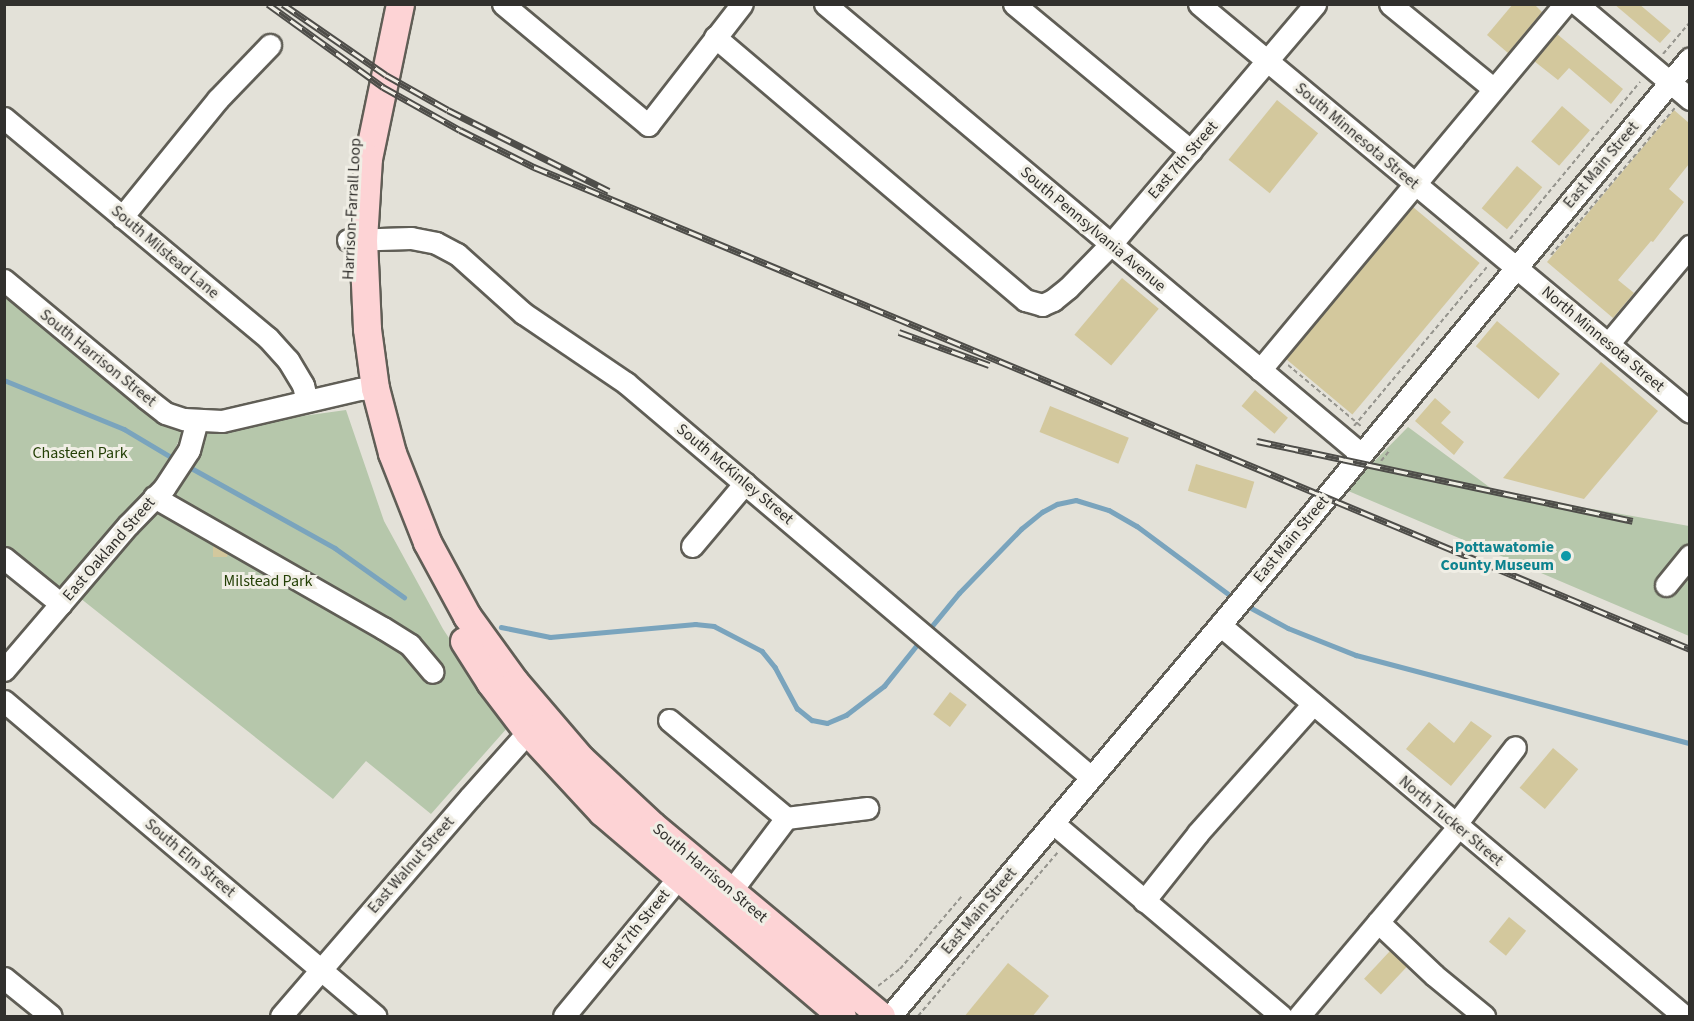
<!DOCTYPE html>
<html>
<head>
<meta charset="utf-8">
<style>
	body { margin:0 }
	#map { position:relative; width:1694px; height:1021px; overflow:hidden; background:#e3e1d8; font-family:"Source Sans 3",sans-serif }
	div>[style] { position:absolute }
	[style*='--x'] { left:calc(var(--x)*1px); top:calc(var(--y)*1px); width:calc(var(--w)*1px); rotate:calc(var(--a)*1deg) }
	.green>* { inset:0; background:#b6c7ab }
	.stream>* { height:4.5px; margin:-2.25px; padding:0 2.25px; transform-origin:2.25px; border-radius:2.25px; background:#7aa4bd }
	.building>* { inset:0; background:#d3c89d; transform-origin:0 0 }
	.path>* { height:2px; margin-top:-1px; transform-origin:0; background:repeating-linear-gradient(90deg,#95948d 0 4.5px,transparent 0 7.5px) }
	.roads { filter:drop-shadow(2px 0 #605e56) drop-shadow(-2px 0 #605e56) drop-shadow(0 2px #605e56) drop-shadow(0 -2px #605e56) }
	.minor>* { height:21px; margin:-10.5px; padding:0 10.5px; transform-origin:10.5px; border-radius:10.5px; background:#fff }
	.major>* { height:27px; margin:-13.5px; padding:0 13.5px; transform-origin:13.5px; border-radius:13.5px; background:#fdd3d5 }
	.rail>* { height:7px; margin-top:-3.5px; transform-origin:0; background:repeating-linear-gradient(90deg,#f0eee5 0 14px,#4e4d49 0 28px); box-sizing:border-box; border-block:2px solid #4e4d49 }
	.dots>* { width:16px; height:16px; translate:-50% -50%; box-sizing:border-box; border:3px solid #f0eee5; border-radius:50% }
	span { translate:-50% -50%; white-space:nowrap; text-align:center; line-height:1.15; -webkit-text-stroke:6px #f0eee5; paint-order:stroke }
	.street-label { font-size:16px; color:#31302d }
	.park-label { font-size:16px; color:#244006 }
	.culture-label { font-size:16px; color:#0d838f; font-weight:700 }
	.right { translate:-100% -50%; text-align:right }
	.frame { position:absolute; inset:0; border:6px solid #31302d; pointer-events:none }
</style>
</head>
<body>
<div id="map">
	<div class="green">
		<div style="clip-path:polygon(4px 292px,164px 424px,185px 427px,168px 464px,59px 592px,5px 547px)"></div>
		<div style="clip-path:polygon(346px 410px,384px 521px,443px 629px,508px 727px,431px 814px,366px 761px,333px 799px,80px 598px,198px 458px,203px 430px)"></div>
		<div style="clip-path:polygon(1408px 427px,1496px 492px,1689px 526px,1689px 636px,1346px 490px)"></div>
	</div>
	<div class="stream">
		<div style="--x:4;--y:380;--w:130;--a:22.2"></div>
		<div style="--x:124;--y:429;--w:61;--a:30.8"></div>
		<div style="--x:186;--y:465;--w:171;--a:29.1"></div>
		<div style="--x:335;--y:548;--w:85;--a:35.4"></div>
		<div style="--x:1244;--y:604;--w:50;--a:28.6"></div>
		<div style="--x:1288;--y:628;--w:73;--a:21.7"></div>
		<div style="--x:1356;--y:655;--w:345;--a:14.8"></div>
		<div style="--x:501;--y:627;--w:50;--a:11.5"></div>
		<div style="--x:550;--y:637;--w:146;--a:-5.1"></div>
		<div style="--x:695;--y:624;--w:19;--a:6"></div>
		<div style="--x:714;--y:626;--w:54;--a:27.5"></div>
		<div style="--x:762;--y:651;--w:21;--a:51"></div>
		<div style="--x:775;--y:667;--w:47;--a:61.8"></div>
		<div style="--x:797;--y:708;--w:19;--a:39"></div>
		<div style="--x:812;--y:720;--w:15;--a:11"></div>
		<div style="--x:827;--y:723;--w:21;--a:-23"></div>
		<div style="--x:846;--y:715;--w:48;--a:-37.3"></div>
		<div style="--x:884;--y:686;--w:58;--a:-51.3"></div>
		<div style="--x:927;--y:632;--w:50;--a:-50.6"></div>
		<div style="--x:959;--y:593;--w:89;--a:-45.9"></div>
		<div style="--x:1021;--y:529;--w:27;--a:-39"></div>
		<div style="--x:1042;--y:512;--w:17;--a:-28"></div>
		<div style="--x:1057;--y:504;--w:19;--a:-12"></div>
		<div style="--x:1076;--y:500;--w:34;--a:17"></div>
		<div style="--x:1109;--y:510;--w:32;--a:30"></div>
		<div style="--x:1137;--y:526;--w:121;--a:36.6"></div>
	</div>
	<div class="building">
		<div style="clip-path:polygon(1513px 4px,1534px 4px,1542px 12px,1508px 53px,1487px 35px)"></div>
		<div style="clip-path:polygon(1614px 4px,1639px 4px,1671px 31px,1660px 43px)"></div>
		<div style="clip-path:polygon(1557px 34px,1623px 89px,1611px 104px,1569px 68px,1558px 80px,1534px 61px)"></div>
		<div style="left:1277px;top:100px;width:53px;height:77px;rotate:39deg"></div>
		<div style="left:1562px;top:106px;width:37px;height:47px;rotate:41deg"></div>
		<div style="clip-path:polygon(1674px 110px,1689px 123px,1689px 164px,1669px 189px,1684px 202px,1653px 242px,1651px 241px,1618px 280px,1634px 293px,1613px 318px,1547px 262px)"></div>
		<div style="left:1517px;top:166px;width:33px;height:55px;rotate:40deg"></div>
		<div style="left:1413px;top:207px;width:87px;height:198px;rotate:40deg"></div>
		<div style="left:1122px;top:278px;width:48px;height:74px;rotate:40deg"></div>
		<div style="left:1497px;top:321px;width:82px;height:33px;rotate:40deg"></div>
		<div style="clip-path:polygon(1601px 362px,1658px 411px,1584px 499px,1503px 478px)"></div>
		<div style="left:1255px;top:390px;width:43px;height:21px;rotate:40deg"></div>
		<div style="clip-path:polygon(1435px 398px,1451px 412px,1441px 423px,1464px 442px,1454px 455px,1415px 421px)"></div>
		<div style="left:1050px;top:406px;width:85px;height:28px;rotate:22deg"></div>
		<div style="left:1196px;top:464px;width:61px;height:28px;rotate:17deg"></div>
		<div style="clip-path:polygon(213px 546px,228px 554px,227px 557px,213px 557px)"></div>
		<div style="left:950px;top:692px;width:21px;height:28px;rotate:37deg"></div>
		<div style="clip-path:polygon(1471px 721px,1492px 736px,1451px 786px,1406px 749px,1429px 722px,1454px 743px)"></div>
		<div style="left:1553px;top:748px;width:33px;height:52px;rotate:40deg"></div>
		<div style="left:1509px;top:917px;width:22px;height:32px;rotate:39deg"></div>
		<div style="left:1390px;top:951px;width:23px;height:38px;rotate:43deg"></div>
		<div style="clip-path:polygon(1008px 963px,1049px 996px,1032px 1017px,964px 1017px)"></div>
	</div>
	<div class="path">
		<div style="--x:1663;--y:54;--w:42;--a:-49.8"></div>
		<div style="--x:1510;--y:239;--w:204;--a:-50.4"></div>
		<div style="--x:1551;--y:255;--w:192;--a:-49.9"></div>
		<div style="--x:1288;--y:365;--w:97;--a:40"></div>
		<div style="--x:1354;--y:426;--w:207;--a:-50.1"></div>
		<div style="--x:1381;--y:461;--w:13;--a:-51"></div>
		<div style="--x:878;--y:986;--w:28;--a:-38"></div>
		<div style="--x:900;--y:969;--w:96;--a:-49.7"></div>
		<div style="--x:918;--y:1016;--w:217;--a:-49.5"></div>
	</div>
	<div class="roads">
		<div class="minor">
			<div style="--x:503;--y:4;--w:189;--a:39.8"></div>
			<div style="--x:648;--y:125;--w:153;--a:-52.2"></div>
			<div style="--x:825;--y:4;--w:700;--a:40.02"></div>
			<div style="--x:1014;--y:4;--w:230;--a:39.7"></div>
			<div style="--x:1199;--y:4;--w:638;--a:39.73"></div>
			<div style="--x:1390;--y:4;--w:134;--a:39.3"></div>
			<div style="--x:1577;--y:4;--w:148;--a:40.1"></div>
			<div style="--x:715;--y:37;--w:407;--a:40.3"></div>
			<div style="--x:1025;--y:300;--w:18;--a:16"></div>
			<div style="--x:1042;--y:305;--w:12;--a:-24"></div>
			<div style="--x:1053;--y:300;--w:19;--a:-39"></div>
			<div style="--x:1068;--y:288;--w:62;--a:-45.7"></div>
			<div style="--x:1111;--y:244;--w:315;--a:-49.6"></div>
			<div style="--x:4;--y:118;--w:344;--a:39.8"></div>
			<div style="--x:268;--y:338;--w:30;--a:48"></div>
			<div style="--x:288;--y:360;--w:29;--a:59"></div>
			<div style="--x:303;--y:385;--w:16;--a:76"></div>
			<div style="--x:122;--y:217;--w:152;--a:-50.9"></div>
			<div style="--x:218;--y:99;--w:75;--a:-46.1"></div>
			<div style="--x:348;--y:240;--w:63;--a:-1.8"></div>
			<div style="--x:411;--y:238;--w:25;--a:11"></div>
			<div style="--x:436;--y:243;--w:24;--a:28"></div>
			<div style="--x:457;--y:254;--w:89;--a:41.8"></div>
			<div style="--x:523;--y:313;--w:125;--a:34.2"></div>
			<div style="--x:626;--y:383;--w:609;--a:40.28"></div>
			<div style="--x:4;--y:280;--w:185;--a:39.7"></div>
			<div style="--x:146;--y:398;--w:24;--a:38"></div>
			<div style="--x:165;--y:413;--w:20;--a:18"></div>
			<div style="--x:184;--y:419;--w:38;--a:3"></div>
			<div style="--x:222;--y:421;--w:142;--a:-13.1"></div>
			<div style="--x:360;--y:389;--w:15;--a:-4"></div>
			<div style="--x:1608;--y:344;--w:128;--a:-50.1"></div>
			<div style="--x:1260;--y:370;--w:476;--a:-50.2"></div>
			<div style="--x:154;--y:497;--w:264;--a:29.8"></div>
			<div style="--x:383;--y:628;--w:32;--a:32"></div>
			<div style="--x:410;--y:645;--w:35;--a:50"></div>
			<div style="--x:692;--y:546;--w:82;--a:-49.9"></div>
			<div style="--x:4;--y:558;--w:73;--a:38.9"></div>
			<div style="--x:1666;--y:585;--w:38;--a:-51"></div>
			<div style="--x:1220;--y:625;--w:607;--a:40.12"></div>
			<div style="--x:4;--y:670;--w:191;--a:-49.5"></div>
			<div style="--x:128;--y:525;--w:52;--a:-45.8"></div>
			<div style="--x:164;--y:488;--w:45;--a:-56.7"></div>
			<div style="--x:189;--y:450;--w:31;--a:-75"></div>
			<div style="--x:4;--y:701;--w:487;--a:40.3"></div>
			<div style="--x:669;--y:720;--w:153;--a:39.9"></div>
			<div style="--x:1053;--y:823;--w:299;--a:40.2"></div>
			<div style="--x:1455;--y:825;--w:98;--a:-52.4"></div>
			<div style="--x:1144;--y:901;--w:87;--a:-51.5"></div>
			<div style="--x:1198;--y:833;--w:173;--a:-48.3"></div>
			<div style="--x:1378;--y:922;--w:77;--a:43.4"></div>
			<div style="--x:1434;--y:975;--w:65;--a:39.4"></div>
			<div style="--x:4;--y:978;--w:60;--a:39"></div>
			<div style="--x:281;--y:1016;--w:289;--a:-49.2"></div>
			<div style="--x:470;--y:797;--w:87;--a:-48.3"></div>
			<div style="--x:528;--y:732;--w:16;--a:-35"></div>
			<div style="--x:564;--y:1016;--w:179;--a:-50.4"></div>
			<div style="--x:678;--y:878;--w:55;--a:13.8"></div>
			<div style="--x:731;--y:891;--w:91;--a:-53"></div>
			<div style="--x:786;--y:818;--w:82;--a:-7"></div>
			<div style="--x:890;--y:1016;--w:512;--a:-49.84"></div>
			<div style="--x:1220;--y:625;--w:736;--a:-50.34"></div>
			<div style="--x:1299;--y:1016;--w:247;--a:-49.9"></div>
		</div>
		<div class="major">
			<div style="--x:400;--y:4;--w:157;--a:101.7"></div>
			<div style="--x:368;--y:158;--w:82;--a:93.5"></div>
			<div style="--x:363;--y:240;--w:89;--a:87.4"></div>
			<div style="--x:367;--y:329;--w:60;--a:82.3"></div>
			<div style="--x:375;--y:388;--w:67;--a:75.3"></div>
			<div style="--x:392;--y:453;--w:96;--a:68.5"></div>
			<div style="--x:427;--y:542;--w:84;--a:61.6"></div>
			<div style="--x:467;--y:616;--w:82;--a:54"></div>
			<div style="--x:515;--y:682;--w:101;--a:49.4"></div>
			<div style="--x:581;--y:759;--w:97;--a:42.9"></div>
			<div style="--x:652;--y:825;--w:298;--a:39.8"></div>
			<div style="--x:464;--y:641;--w:49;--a:57.6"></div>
			<div style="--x:490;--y:682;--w:63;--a:52.8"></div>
			<div style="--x:528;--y:732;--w:109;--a:47.2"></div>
			<div style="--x:602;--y:812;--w:315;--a:40.4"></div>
		</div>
	</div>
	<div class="rail">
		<div style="--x:268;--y:4;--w:142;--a:35.8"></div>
		<div style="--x:383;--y:87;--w:88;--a:29.2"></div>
		<div style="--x:460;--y:130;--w:83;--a:26.6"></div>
		<div style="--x:534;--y:167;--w:1252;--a:22.63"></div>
		<div style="--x:283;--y:4;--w:125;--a:34.6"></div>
		<div style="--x:386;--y:75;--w:71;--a:29.4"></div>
		<div style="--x:448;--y:110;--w:180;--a:26.7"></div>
		<div style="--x:899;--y:332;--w:96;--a:20.1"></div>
		<div style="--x:1257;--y:441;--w:384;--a:12"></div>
	</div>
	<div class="dots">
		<div style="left:1566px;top:556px;background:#0f9aa8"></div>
	</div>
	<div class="street-label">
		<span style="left:1357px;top:136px;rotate:40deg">South Minnesota Street</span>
		<span style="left:1183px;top:160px;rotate:-49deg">East 7th Street</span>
		<span style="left:1601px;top:165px;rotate:-50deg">East Main Street</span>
		<span style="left:352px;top:209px;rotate:-87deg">Harrison-Farrall Loop</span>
		<span style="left:1093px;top:229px;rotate:40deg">South Pennsylvania Avenue</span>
		<span style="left:165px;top:252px;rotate:40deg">South Milstead Lane</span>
		<span style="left:1603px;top:339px;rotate:40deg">North Minnesota Street</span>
		<span style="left:98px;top:358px;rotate:39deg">South Harrison Street</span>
		<span style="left:735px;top:474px;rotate:40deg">South McKinley Street</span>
		<span style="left:1291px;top:539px;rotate:-50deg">East Main Street</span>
		<span style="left:109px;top:549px;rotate:-49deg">East Oakland Street</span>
		<span style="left:1451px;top:821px;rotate:40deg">North Tucker Street</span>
		<span style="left:190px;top:858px;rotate:40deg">South Elm Street</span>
		<span style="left:411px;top:865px;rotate:-49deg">East Walnut Street</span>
		<span style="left:710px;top:873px;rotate:40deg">South Harrison Street</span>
		<span style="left:979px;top:911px;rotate:-50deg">East Main Street</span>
		<span style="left:636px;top:929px;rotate:-51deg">East 7th Street</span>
	</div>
	<div class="park-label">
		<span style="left:80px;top:453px">Chasteen Park</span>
		<span style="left:268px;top:581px">Milstead Park</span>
	</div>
	<div class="culture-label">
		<span class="right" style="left:1554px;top:556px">Pottawatomie<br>County Museum</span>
	</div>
	<div class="frame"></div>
</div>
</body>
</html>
